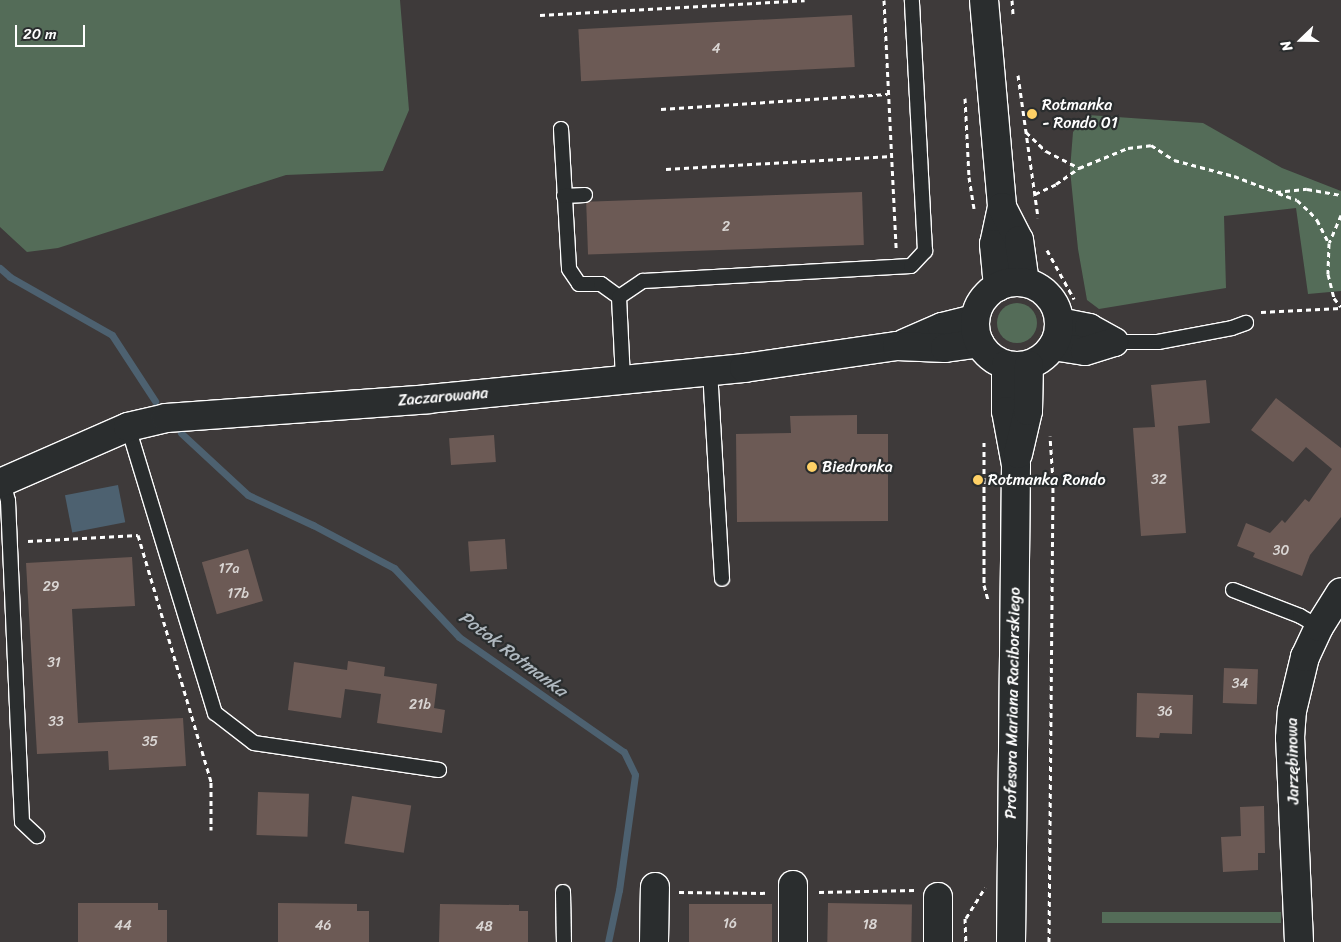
<!DOCTYPE html>
<html>
<head>
<meta charset="utf-8">
<style>
	body { margin:0 }
	#map { position:relative; width:1341px; height:942px; overflow:hidden; background:#3e3a3a; font-family:Sriracha,sans-serif }
	div>[style] { position:absolute }
	[style*='--x'] { left:calc(var(--x)*1px); top:calc(var(--y)*1px); width:calc(var(--w)*1px); rotate:calc(var(--a)*1deg) }
	.green>* { inset:0; background:#546c58; transform-origin:0 0 }
	.round { border-radius:50% }
	.water>* { inset:0; background:#4d6170; transform-origin:0 0 }
	.stream>* { height:7px; margin:-3.5px; padding:0 3.5px; transform-origin:3.5px; border-radius:3.5px; background:#4d6170 }
	.building>* { inset:0; background:#6c5a55; transform-origin:0 0 }
	.path>* { height:3px; margin-top:-1.5px; transform-origin:0; background:repeating-linear-gradient(90deg,#fff 0 5px,transparent 0 9px) }
	.roads { filter:drop-shadow(1px 0 #fff) drop-shadow(-1px 0 #fff) drop-shadow(0 1px #fff) drop-shadow(0 -1px #fff) }
	.lane>* { height:14px; margin:-7px; padding:0 7px; transform-origin:7px; border-radius:7px; background:#2a2d2e }
	.street>* { height:28px; margin:-14px; padding:0 14px; transform-origin:14px; border-radius:14px; background:#2a2d2e }
	.secondary>* { height:28px; margin:-14px; padding:0 14px; transform-origin:14px; border-radius:14px; background:#2a2d2e }
	.secondary>.ring { margin:-14px; padding:0; box-sizing:content-box; background:none; border:28px solid #2a2d2e; border-radius:50% }
	.dots>* { width:14px; height:14px; translate:-50% -50%; box-sizing:border-box; border:2px solid #2a2d2e; border-radius:50% }
	span { translate:-50% -50%; white-space:nowrap; text-align:center; line-height:1.15; -webkit-text-stroke:4.5px #2a2d2e; paint-order:stroke }
	.number-label { font-size:14px; color:#dad6d4 }
	.number-label span { -webkit-text-stroke-width:0 }
	.poi-label { font-size:16px; color:#fff }
	.left { translate:0 -50%; text-align:left }
	.street-label { font-size:16px; color:#fff }
	.water-label { font-size:18px; color:#afb8bf; font-style:italic }
	.north { position:absolute; left:1276px; top:15px; width:50px; height:50px; -webkit-text-stroke:4px #2a2d2e; paint-order:stroke; rotate:248deg; font-size:14px; font-weight:700; line-height:20px; text-align:center; color:#fff }
	.north::after { content:''; display:block; margin:auto; width:18px; height:22px; background:#fff; clip-path:polygon(50% 0,100% 100%,50% 72%,0 100%) }
	.scale { position:absolute; left:15px; top:25px; width:70px; height:22px; box-sizing:border-box; border:2px solid #fff; border-top:0; padding-left:6px; font-size:15px; line-height:18px; white-space:nowrap; color:#fff; -webkit-text-stroke:4px #2a2d2e; paint-order:stroke }
</style>
</head>
<body>
<div id="map">
	<div class="green">
		<div style="clip-path:polygon(0 0,400px 0,409px 110px,383px 171px,286px 175px,58px 248px,27px 252px,0 227px)"></div>
		<div style="clip-path:polygon(1088px 115px,1203px 123px,1282px 168px,1341px 191px,1341px 291px,1308px 294px,1296px 208px,1224px 216px,1226px 288px,1099px 309px,1087px 300px,1078px 249px,1070px 170px,1073px 132px)"></div>
		<div class="round" style="left:997px;top:303px;width:40px;height:40px"></div>
		<div style="left:1281px;top:912px;width:11px;height:179px;rotate:90deg"></div>
	</div>
	<div class="water">
		<div style="left:118px;top:485px;width:38px;height:54px;rotate:79deg"></div>
	</div>
	<div class="stream">
		<div style="--x:0;--y:268;--w:13;--a:42"></div>
		<div style="--x:10;--y:277;--w:117;--a:29.6"></div>
		<div style="--x:112;--y:335;--w:79;--a:56.9"></div>
		<div style="--x:181;--y:433;--w:91;--a:42.8"></div>
		<div style="--x:248;--y:495;--w:72;--a:24.8"></div>
		<div style="--x:313;--y:525;--w:92;--a:28"></div>
		<div style="--x:394;--y:568;--w:95;--a:46.7"></div>
		<div style="--x:459;--y:637;--w:201;--a:34.9"></div>
		<div style="--x:624;--y:752;--w:25;--a:64"></div>
		<div style="--x:635;--y:775;--w:116;--a:97.9"></div>
		<div style="--x:619;--y:890;--w:53;--a:101.9"></div>
	</div>
	<div class="building">
		<div style="left:852px;top:15px;width:52px;height:274px;rotate:87deg"></div>
		<div style="left:862px;top:192px;width:53px;height:276px;rotate:88deg"></div>
		<div style="clip-path:polygon(1206px 380px,1210px 423px,1178px 426px,1186px 533px,1141px 536px,1133px 428px,1155px 427px,1151px 385px)"></div>
		<div style="clip-path:polygon(1276px 398px,1341px 448px,1341px 517px,1310px 555px,1302px 576px,1253px 557px,1255px 553px,1237px 546px,1246px 523px,1270px 533px,1282px 520px,1285px 523px,1305px 499px,1309px 502px,1332px 469px,1306px 447px,1293px 462px,1251px 430px)"></div>
		<div style="clip-path:polygon(857px 415px,857px 434px,888px 434px,888px 521px,737px 522px,736px 434px,791px 433px,790px 416px)"></div>
		<div style="left:494px;top:435px;width:27px;height:45px;rotate:86deg"></div>
		<div style="left:505px;top:539px;width:30px;height:37px;rotate:86deg"></div>
		<div style="left:248px;top:549px;width:54px;height:48px;rotate:74deg"></div>
		<div style="clip-path:polygon(132px 557px,135px 606px,72px 609px,78px 723px,183px 718px,186px 766px,109px 770px,108px 751px,37px 754px,26px 563px)"></div>
		<div style="clip-path:polygon(348px 661px,385px 667px,384px 676px,437px 684px,434px 708px,445px 710px,442px 733px,377px 723px,381px 694px,345px 689px,341px 718px,288px 710px,294px 662px,347px 670px)"></div>
		<div style="left:1224px;top:668px;width:34px;height:35px;rotate:2deg"></div>
		<div style="clip-path:polygon(1137px 693px,1193px 695px,1192px 734px,1160px 733px,1159px 738px,1136px 737px)"></div>
		<div style="left:258px;top:792px;width:51px;height:43px;rotate:2deg"></div>
		<div style="left:352px;top:796px;width:60px;height:48px;rotate:9deg"></div>
		<div style="clip-path:polygon(1264px 806px,1265px 853px,1258px 853px,1258px 870px,1223px 872px,1221px 837px,1241px 836px,1240px 807px)"></div>
		<div style="clip-path:polygon(78px 903px,158px 903px,158px 910px,167px 910px,167px 942px,78px 942px)"></div>
		<div style="clip-path:polygon(278px 903px,357px 904px,357px 911px,369px 911px,369px 942px,278px 942px)"></div>
		<div style="left:828px;top:903px;width:84px;height:39px;rotate:1deg"></div>
		<div style="clip-path:polygon(440px 904px,519px 905px,519px 911px,528px 911px,528px 942px,439px 942px)"></div>
		<div style="left:689px;top:904px;width:83px;height:38px"></div>
	</div>
	<div class="path">
		<div style="--x:884;--y:0;--w:249;--a:87.2"></div>
		<div style="--x:1012;--y:0;--w:14;--a:86"></div>
		<div style="--x:540;--y:15;--w:265;--a:-3.2"></div>
		<div style="--x:1018;--y:75;--w:144;--a:82"></div>
		<div style="--x:965;--y:98;--w:79;--a:87.1"></div>
		<div style="--x:969;--y:177;--w:32;--a:81"></div>
		<div style="--x:661;--y:109;--w:227;--a:-3.8"></div>
		<div style="--x:1026;--y:132;--w:28;--a:44"></div>
		<div style="--x:1046;--y:151;--w:37;--a:27"></div>
		<div style="--x:666;--y:169;--w:226;--a:-3.3"></div>
		<div style="--x:1278;--y:193;--w:20;--a:20"></div>
		<div style="--x:1297;--y:200;--w:18;--a:43"></div>
		<div style="--x:1310;--y:212;--w:11;--a:49"></div>
		<div style="--x:1317;--y:220;--w:25;--a:63"></div>
		<div style="--x:1035;--y:194;--w:23;--a:-25"></div>
		<div style="--x:1056;--y:184;--w:28;--a:-35"></div>
		<div style="--x:1079;--y:168;--w:53;--a:-22.2"></div>
		<div style="--x:1128;--y:148;--w:23;--a:-7"></div>
		<div style="--x:1151;--y:145;--w:27;--a:33"></div>
		<div style="--x:1174;--y:160;--w:62;--a:14.9"></div>
		<div style="--x:1234;--y:176;--w:45;--a:20.9"></div>
		<div style="--x:1276;--y:192;--w:31;--a:-6"></div>
		<div style="--x:1307;--y:189;--w:35;--a:10"></div>
		<div style="--x:1341;--y:215;--w:30;--a:113"></div>
		<div style="--x:1329;--y:243;--w:31;--a:92"></div>
		<div style="--x:1328;--y:274;--w:25;--a:76"></div>
		<div style="--x:1334;--y:298;--w:11;--a:52"></div>
		<div style="--x:1047;--y:250;--w:56;--a:61.1"></div>
		<div style="--x:1261;--y:312;--w:80;--a:-2.9"></div>
		<div style="--x:984;--y:442;--w:143;--a:90"></div>
		<div style="--x:984;--y:585;--w:16;--a:75"></div>
		<div style="--x:28;--y:541;--w:110;--a:-3.1"></div>
		<div style="--x:138;--y:535;--w:258;--a:73.5"></div>
		<div style="--x:211;--y:782;--w:48;--a:90"></div>
		<div style="--x:679;--y:892;--w:89;--a:0.6"></div>
		<div style="--x:819;--y:892;--w:96;--a:-1.2"></div>
		<div style="--x:965;--y:918;--w:24;--a:88"></div>
		<div style="--x:966;--y:918;--w:36;--a:-58"></div>
		<div style="--x:1049;--y:942;--w:461;--a:-89.5"></div>
		<div style="--x:1053;--y:481;--w:45;--a:-93.8"></div>
	</div>
	<div class="roads">
		<div class="lane">
			<div style="--x:561;--y:129;--w:140;--a:86.7"></div>
			<div style="--x:569;--y:269;--w:18;--a:56"></div>
			<div style="--x:579;--y:284;--w:22;--a:0"></div>
			<div style="--x:601;--y:284;--w:22;--a:36"></div>
			<div style="--x:564;--y:196;--w:21;--a:-3"></div>
			<div style="--x:1114;--y:342;--w:44;--a:0"></div>
			<div style="--x:1158;--y:342;--w:75;--a:-10.7"></div>
			<div style="--x:1232;--y:328;--w:15;--a:-20"></div>
			<div style="--x:710;--y:370;--w:209;--a:86.7"></div>
			<div style="--x:623;--y:379;--w:82;--a:-92.8"></div>
			<div style="--x:619;--y:297;--w:29;--a:-34"></div>
			<div style="--x:643;--y:281;--w:268;--a:-3.2"></div>
			<div style="--x:911;--y:266;--w:21;--a:-47"></div>
			<div style="--x:925;--y:251;--w:251;--a:-93"></div>
			<div style="--x:128;--y:427;--w:299;--a:73.1"></div>
			<div style="--x:215;--y:713;--w:49;--a:37.6"></div>
			<div style="--x:254;--y:743;--w:187;--a:8.3"></div>
			<div style="--x:3;--y:482;--w:20;--a:75"></div>
			<div style="--x:8;--y:501;--w:321;--a:87.5"></div>
			<div style="--x:22;--y:822;--w:21;--a:43"></div>
			<div style="--x:1233;--y:590;--w:72;--a:21.2"></div>
			<div style="--x:1300;--y:616;--w:22;--a:30"></div>
			<div style="--x:563;--y:892;--w:50;--a:88.9"></div>
		</div>
		<div class="street">
			<div style="--x:1059;--y:322;--w:31;--a:11"></div>
			<div style="--x:1089;--y:328;--w:29;--a:29"></div>
			<div style="--x:905;--y:343;--w:40;--a:-23.4"></div>
			<div style="--x:942;--y:327;--w:34;--a:-14"></div>
			<div style="--x:1053;--y:346;--w:32;--a:9"></div>
			<div style="--x:1085;--y:351;--w:30;--a:-17"></div>
			<div style="--x:0;--y:483;--w:140;--a:-23.6"></div>
			<div style="--x:128;--y:427;--w:39;--a:-13"></div>
			<div style="--x:166;--y:418;--w:263;--a:-4.1"></div>
			<div style="--x:428;--y:399;--w:318;--a:-5.6"></div>
			<div style="--x:744;--y:368;--w:155;--a:-8.2"></div>
			<div style="--x:897;--y:346;--w:48;--a:2.4"></div>
			<div style="--x:945;--y:348;--w:35;--a:-8"></div>
			<div style="--x:793;--y:885;--w:57;--a:90"></div>
			<div style="--x:938;--y:897;--w:45;--a:90"></div>
			<div style="--x:654;--y:942;--w:55;--a:-89"></div>
			<div style="--x:1299;--y:942;--w:204;--a:-92.5"></div>
			<div style="--x:1290;--y:738;--w:27;--a:-86"></div>
			<div style="--x:1292;--y:711;--w:56;--a:-76.5"></div>
			<div style="--x:1305;--y:657;--w:33;--a:-65"></div>
			<div style="--x:1319;--y:627;--w:41;--a:-57.8"></div>
		</div>
		<div class="secondary">
			<div style="--x:984;--y:0;--w:208;--a:85"></div>
			<div style="--x:1002;--y:207;--w:38;--a:102"></div>
			<div style="--x:994;--y:244;--w:43;--a:84.7"></div>
			<div style="--x:1002;--y:207;--w:37;--a:63"></div>
			<div style="--x:1019;--y:240;--w:43;--a:82.1"></div>
			<div class="ring" style="left:975px;top:282px;width:56px;height:56px"></div>
			<div style="--x:1006;--y:365;--w:46;--a:90"></div>
			<div style="--x:1006;--y:411;--w:55;--a:79.5"></div>
			<div style="--x:1016;--y:465;--w:477;--a:90.6"></div>
			<div style="--x:1018;--y:454;--w:44;--a:-76.9"></div>
			<div style="--x:1028;--y:411;--w:46;--a:-88.8"></div>
		</div>
	</div>
	<div class="dots">
		<div style="left:1032px;top:114px;background:#ffd166"></div>
		<div style="left:812px;top:467px;background:#ffd166"></div>
		<div style="left:978px;top:480px;background:#ffd166"></div>
	</div>
	<div class="number-label">
		<span style="left:716px;top:49px">4</span>
		<span style="left:726px;top:227px">2</span>
		<span style="left:1159px;top:480px">32</span>
		<span style="left:1281px;top:551px">30</span>
		<span style="left:229px;top:569px">17a</span>
		<span style="left:51px;top:587px">29</span>
		<span style="left:238px;top:594px">17b</span>
		<span style="left:54px;top:663px">31</span>
		<span style="left:1240px;top:684px">34</span>
		<span style="left:420px;top:705px">21b</span>
		<span style="left:1165px;top:712px">36</span>
		<span style="left:56px;top:722px">33</span>
		<span style="left:150px;top:742px">35</span>
		<span style="left:730px;top:924px">16</span>
		<span style="left:870px;top:925px">18</span>
		<span style="left:123px;top:926px">44</span>
		<span style="left:323px;top:926px">46</span>
		<span style="left:484px;top:927px">48</span>
	</div>
	<div class="poi-label">
		<span class="left" style="left:1042px;top:114px">Rotmanka<br>- Rondo 01</span>
		<span class="left" style="left:822px;top:467px">Biedronka</span>
		<span class="left" style="left:988px;top:480px">Rotmanka Rondo</span>
	</div>
	<div class="street-label">
		<span style="left:443px;top:397px;rotate:-5deg">Zaczarowana</span>
		<span style="left:1013px;top:703px;rotate:-89deg">Profesora Mariana Raciborskiego</span>
		<span style="left:1293px;top:761px;rotate:-91deg">Jarzębinowa</span>
	</div>
	<div class="water-label">
		<span style="left:513px;top:654px;rotate:37deg">Potok Rotmanka</span>
	</div>
	<div class="north">N</div>
	<div class="scale">20 m</div>
</div>
</body>
</html>
